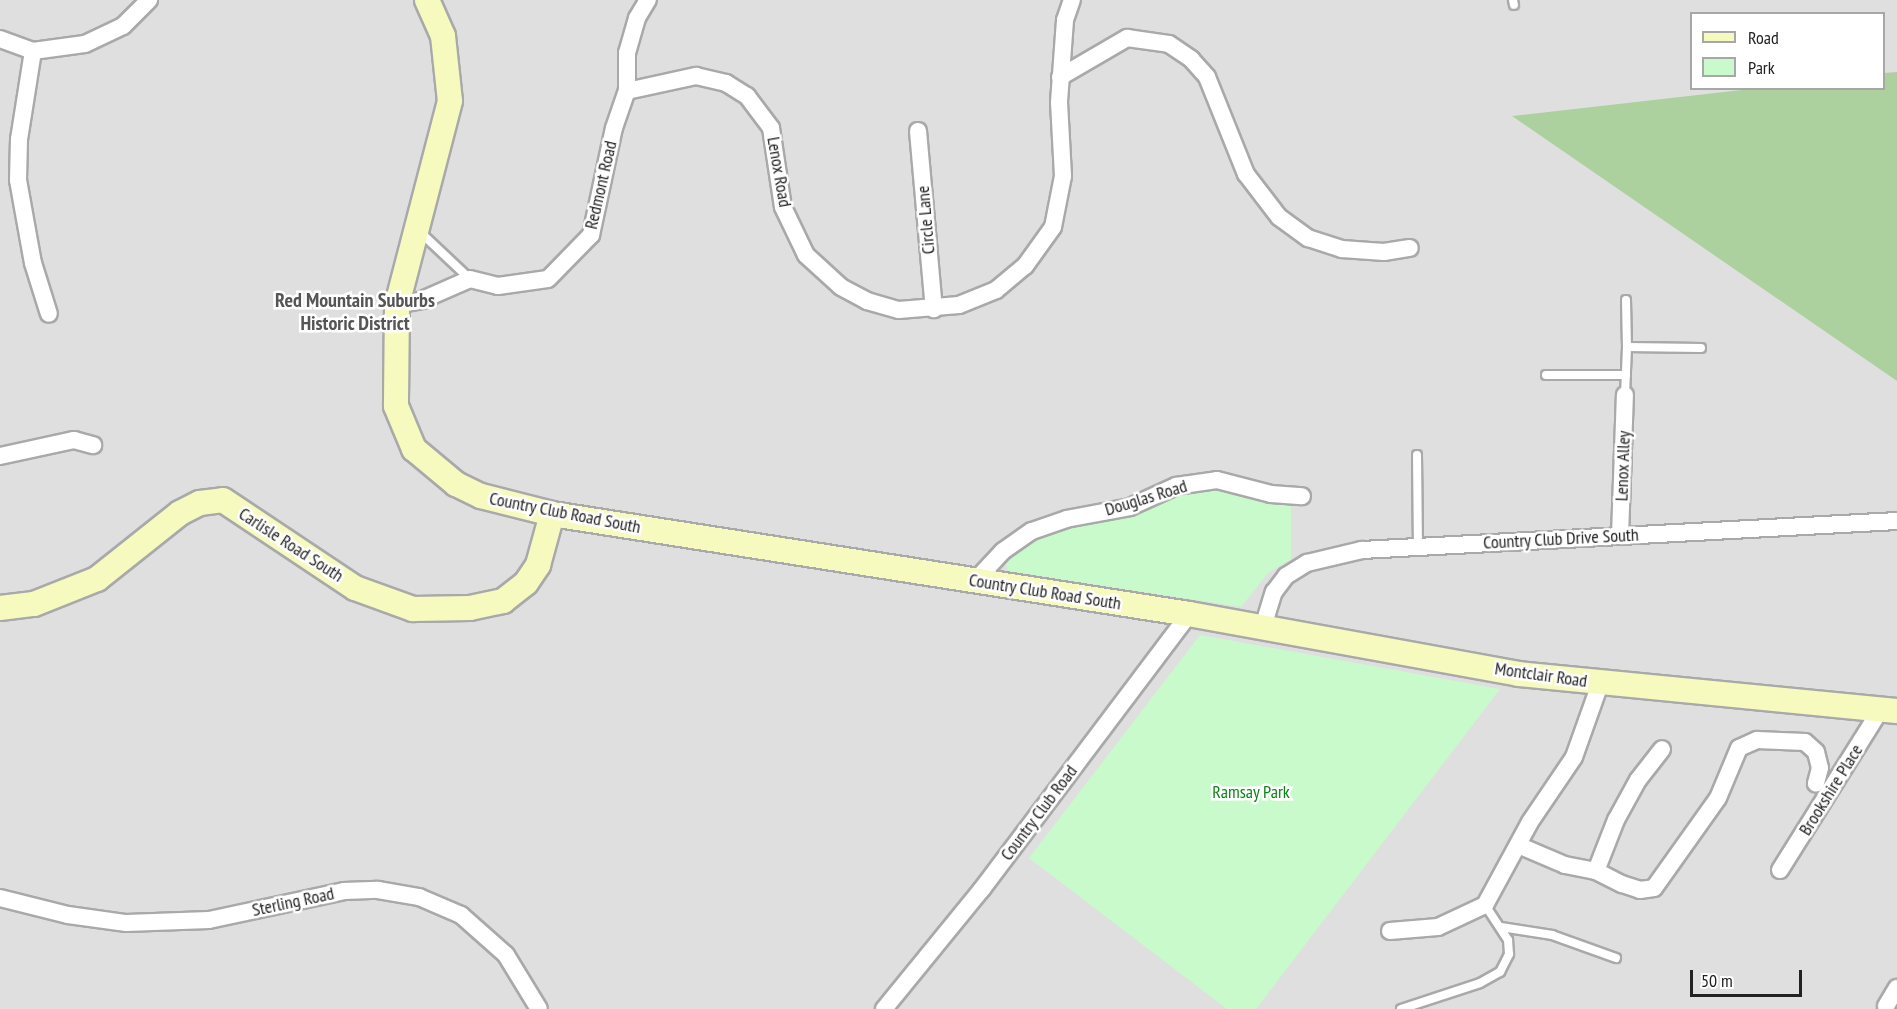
<!DOCTYPE html>
<html>
<head>
<meta charset="utf-8">
<style>
	body { margin:0 }
	#map { position:relative; width:1897px; height:1009px; overflow:hidden; background:#f2efe9; font-family:"PT Sans Narrow",sans-serif }
	div>[style] { position:absolute }
	[style*='--x'] { left:calc(var(--x)*1px); top:calc(var(--y)*1px); width:calc(var(--w)*1px); rotate:calc(var(--a)*1deg) }
	.residential>* { inset:0; background:#e0dfdf }
	.forest>* { inset:0; background:#add19e }
	.park>* { inset:0; background:#c8facc }
	.roads { filter:drop-shadow(2px 0 #a9a9a9) drop-shadow(-2px 0 #a9a9a9) drop-shadow(0 2px #a9a9a9) drop-shadow(0 -2px #a9a9a9) }
	.lane>* { height:8px; margin:-4px; padding:0 4px; transform-origin:4px; border-radius:4px; background:#fff }
	.street>* { height:16px; margin:-8px; padding:0 8px; transform-origin:8px; border-radius:8px; background:#fff }
	.secondary>* { height:24px; margin:-12px; padding:0 12px; transform-origin:12px; border-radius:12px; background:#f7fabf }
	span { translate:-50% -50%; white-space:nowrap; text-align:center; line-height:1.15; -webkit-text-stroke:5px #fff; paint-order:stroke }
	.street-label { font-size:18px; color:#222 }
	.park-label { font-size:18px; color:#0c8416 }
	.neighbourhood-label { font-size:20px; color:#555; font-weight:700 }
	.legend { position:absolute; left:1690px; top:12px; width:195px; height:78px; box-sizing:border-box; background:#fff; border:2px solid #a7a7a7; margin:0; padding:8px 10px; list-style:none; font-size:18px; color:#222 }
	.legend li { display:flex; align-items:center; gap:12px; height:30px }
	.legend b { width:30px; border:2px solid #a7a7a7 }
	.scale { position:absolute; left:1690px; top:970px; width:112px; height:27px; box-sizing:border-box; border:3px solid #222; border-top:0; padding-left:8px; font-size:18px; line-height:21px; white-space:nowrap; color:#222; -webkit-text-stroke:4px #fff; paint-order:stroke }
</style>
</head>
<body>
<div id="map">
	<div class="residential">
		<div style="clip-path:polygon(evenodd,0 0,1897px 0,1897px 1009px,0 1009px,0 0,1692px 14px,1884px 14px,1884px 88px,1692px 88px,1692px 14px)"></div>
	</div>
	<div class="forest">
		<div style="clip-path:polygon(1897px 72px,1897px 381px,1512px 116px,1750px 89px,1884px 88px,1884px 73px)"></div>
	</div>
	<div class="park">
		<div style="clip-path:polygon(1199px 487px,1291px 506px,1291px 559px,1268px 573px,1241px 607px,1008px 571px,1005px 564px,1023px 540px)"></div>
		<div style="clip-path:polygon(1200px 635px,1500px 689px,1256px 1009px,1227px 1009px,1029px 858px)"></div>
	</div>
	<div class="roads">
		<div class="lane">
			<div style="--x:1513;--y:0;--w:5;--a:79"></div>
			<div style="--x:419;--y:231;--w:70;--a:43.3"></div>
			<div style="--x:1626;--y:300;--w:47;--a:88.8"></div>
			<div style="--x:1546;--y:375;--w:80;--a:0"></div>
			<div style="--x:1625;--y:395;--w:48;--a:-87.6"></div>
			<div style="--x:1627;--y:347;--w:74;--a:0.8"></div>
			<div style="--x:1417;--y:455;--w:92;--a:89.4"></div>
			<div style="--x:1501;--y:927;--w:52;--a:8.9"></div>
			<div style="--x:1552;--y:935;--w:68;--a:19.8"></div>
			<div style="--x:1401;--y:1009;--w:83;--a:-18.2"></div>
			<div style="--x:1480;--y:983;--w:23;--a:-29"></div>
			<div style="--x:1500;--y:972;--w:20;--a:-63"></div>
			<div style="--x:1509;--y:954;--w:14;--a:-94"></div>
			<div style="--x:1508;--y:940;--w:42;--a:-123.3"></div>
		</div>
		<div class="street">
			<div style="--x:0;--y:39;--w:35;--a:20"></div>
			<div style="--x:33;--y:51;--w:52;--a:-7.7"></div>
			<div style="--x:85;--y:44;--w:42;--a:-25.3"></div>
			<div style="--x:123;--y:26;--w:37;--a:-45"></div>
			<div style="--x:33;--y:51;--w:89;--a:99"></div>
			<div style="--x:19;--y:139;--w:41;--a:91.4"></div>
			<div style="--x:18;--y:180;--w:84;--a:79.8"></div>
			<div style="--x:33;--y:263;--w:53;--a:72.6"></div>
			<div style="--x:1060;--y:77;--w:78;--a:-30.2"></div>
			<div style="--x:1127;--y:38;--w:42;--a:8.1"></div>
			<div style="--x:1169;--y:44;--w:27;--a:34"></div>
			<div style="--x:1191;--y:59;--w:24;--a:48"></div>
			<div style="--x:1207;--y:77;--w:105;--a:68.1"></div>
			<div style="--x:1246;--y:174;--w:54;--a:52.5"></div>
			<div style="--x:1279;--y:217;--w:36;--a:36"></div>
			<div style="--x:1308;--y:238;--w:36;--a:18"></div>
			<div style="--x:1342;--y:249;--w:42;--a:4.1"></div>
			<div style="--x:1384;--y:252;--w:26;--a:-9"></div>
			<div style="--x:627;--y:91;--w:71;--a:-12.3"></div>
			<div style="--x:696;--y:76;--w:31;--a:13"></div>
			<div style="--x:726;--y:83;--w:25;--a:32"></div>
			<div style="--x:747;--y:96;--w:40;--a:53"></div>
			<div style="--x:771;--y:128;--w:80;--a:81.4"></div>
			<div style="--x:783;--y:207;--w:53;--a:64.4"></div>
			<div style="--x:806;--y:255;--w:47;--a:42.4"></div>
			<div style="--x:841;--y:287;--w:30;--a:28"></div>
			<div style="--x:867;--y:301;--w:33;--a:16"></div>
			<div style="--x:899;--y:310;--w:60;--a:-4.8"></div>
			<div style="--x:959;--y:305;--w:40;--a:-22"></div>
			<div style="--x:996;--y:290;--w:38;--a:-40"></div>
			<div style="--x:1025;--y:266;--w:48;--a:-54.3"></div>
			<div style="--x:1053;--y:227;--w:52;--a:-78.9"></div>
			<div style="--x:1063;--y:176;--w:74;--a:-93.1"></div>
			<div style="--x:1059;--y:102;--w:82;--a:-85.8"></div>
			<div style="--x:1065;--y:20;--w:21;--a:-71"></div>
			<div style="--x:918;--y:131;--w:179;--a:84.9"></div>
			<div style="--x:397;--y:305;--w:25;--a:-11"></div>
			<div style="--x:422;--y:300;--w:52;--a:-23.6"></div>
			<div style="--x:470;--y:279;--w:29;--a:14"></div>
			<div style="--x:498;--y:286;--w:50;--a:-8"></div>
			<div style="--x:548;--y:279;--w:62;--a:-45.7"></div>
			<div style="--x:591;--y:235;--w:109;--a:-77.9"></div>
			<div style="--x:614;--y:128;--w:39;--a:-71"></div>
			<div style="--x:627;--y:91;--w:38;--a:-90"></div>
			<div style="--x:627;--y:53;--w:36;--a:-74"></div>
			<div style="--x:637;--y:18;--w:21;--a:-59"></div>
			<div style="--x:0;--y:456;--w:76;--a:-12.2"></div>
			<div style="--x:74;--y:440;--w:20;--a:15"></div>
			<div style="--x:1620;--y:536;--w:141;--a:-88"></div>
			<div style="--x:975;--y:581;--w:41;--a:-47"></div>
			<div style="--x:1003;--y:551;--w:35;--a:-35"></div>
			<div style="--x:1032;--y:531;--w:36;--a:-19"></div>
			<div style="--x:1066;--y:519;--w:65;--a:-10.6"></div>
			<div style="--x:1130;--y:507;--w:51;--a:-24.5"></div>
			<div style="--x:1176;--y:486;--w:41;--a:-8.3"></div>
			<div style="--x:1217;--y:480;--w:56;--a:14.5"></div>
			<div style="--x:1271;--y:494;--w:31;--a:4"></div>
			<div style="--x:1263;--y:627;--w:37;--a:-73"></div>
			<div style="--x:1274;--y:592;--w:20;--a:-53"></div>
			<div style="--x:1286;--y:576;--w:25;--a:-32"></div>
			<div style="--x:1307;--y:563;--w:57;--a:-13.3"></div>
			<div style="--x:1362;--y:550;--w:536;--a:-3.1"></div>
			<div style="--x:1518;--y:845;--w:51;--a:23.1"></div>
			<div style="--x:1565;--y:865;--w:32;--a:11"></div>
			<div style="--x:1596;--y:871;--w:29;--a:27"></div>
			<div style="--x:1622;--y:884;--w:19;--a:18"></div>
			<div style="--x:1640;--y:890;--w:14;--a:-8"></div>
			<div style="--x:1654;--y:888;--w:110;--a:-54.6"></div>
			<div style="--x:1718;--y:798;--w:54;--a:-67.2"></div>
			<div style="--x:1739;--y:748;--w:20;--a:-24"></div>
			<div style="--x:1757;--y:740;--w:48;--a:2.4"></div>
			<div style="--x:1805;--y:742;--w:15;--a:42"></div>
			<div style="--x:1816;--y:752;--w:16;--a:76"></div>
			<div style="--x:1820;--y:768;--w:16;--a:105"></div>
			<div style="--x:1780;--y:870;--w:190;--a:-57.9"></div>
			<div style="--x:1596;--y:871;--w:55;--a:-68.6"></div>
			<div style="--x:1616;--y:820;--w:46;--a:-61.2"></div>
			<div style="--x:1638;--y:780;--w:39;--a:-52"></div>
			<div style="--x:0;--y:898;--w:70;--a:14"></div>
			<div style="--x:68;--y:915;--w:59;--a:7.9"></div>
			<div style="--x:126;--y:923;--w:83;--a:-2.1"></div>
			<div style="--x:209;--y:920;--w:138;--a:-12.1"></div>
			<div style="--x:344;--y:891;--w:34;--a:-2"></div>
			<div style="--x:378;--y:890;--w:42;--a:9.7"></div>
			<div style="--x:419;--y:897;--w:46;--a:23.2"></div>
			<div style="--x:461;--y:915;--w:60;--a:41.6"></div>
			<div style="--x:506;--y:955;--w:63;--a:58.6"></div>
			<div style="--x:1390;--y:931;--w:48;--a:-4.8"></div>
			<div style="--x:1438;--y:927;--w:52;--a:-25.1"></div>
			<div style="--x:1485;--y:905;--w:94;--a:-61.5"></div>
			<div style="--x:1530;--y:822;--w:78;--a:-55.9"></div>
			<div style="--x:1574;--y:757;--w:77;--a:-70.4"></div>
			<div style="--x:1886;--y:1006;--w:21;--a:-59"></div>
			<div style="--x:884;--y:1009;--w:155;--a:-50.8"></div>
			<div style="--x:982;--y:889;--w:344;--a:-53"></div>
		</div>
		<div class="secondary">
			<div style="--x:427;--y:0;--w:39;--a:66"></div>
			<div style="--x:443;--y:36;--w:65;--a:83.9"></div>
			<div style="--x:450;--y:101;--w:211;--a:104.6"></div>
			<div style="--x:397;--y:305;--w:101;--a:90.6"></div>
			<div style="--x:396;--y:406;--w:47;--a:67.3"></div>
			<div style="--x:414;--y:449;--w:55;--a:39.8"></div>
			<div style="--x:456;--y:484;--w:28;--a:26"></div>
			<div style="--x:481;--y:496;--w:73;--a:14.2"></div>
			<div style="--x:552;--y:514;--w:645;--a:8.92"></div>
			<div style="--x:1189;--y:614;--w:335;--a:10.3"></div>
			<div style="--x:1519;--y:674;--w:380;--a:5.6"></div>
			<div style="--x:0;--y:608;--w:34;--a:-7"></div>
			<div style="--x:34;--y:604;--w:68;--a:-21.6"></div>
			<div style="--x:97;--y:579;--w:106;--a:-38.5"></div>
			<div style="--x:180;--y:513;--w:22;--a:-27"></div>
			<div style="--x:200;--y:503;--w:23;--a:-7"></div>
			<div style="--x:223;--y:500;--w:159;--a:33.7"></div>
			<div style="--x:355;--y:588;--w:62;--a:19.9"></div>
			<div style="--x:413;--y:609;--w:57;--a:-1"></div>
			<div style="--x:470;--y:608;--w:34;--a:-12"></div>
			<div style="--x:503;--y:601;--w:29;--a:-38"></div>
			<div style="--x:526;--y:583;--w:22;--a:-56"></div>
			<div style="--x:538;--y:565;--w:53;--a:-74.6"></div>
		</div>
	</div>
	<div class="street-label">
		<span style="left:779px;top:172px;rotate:80deg">Lenox Road</span>
		<span style="left:601px;top:185px;rotate:-77deg">Redmont Road</span>
		<span style="left:926px;top:220px;rotate:-95deg">Circle Lane</span>
		<span style="left:1623px;top:466px;rotate:-88deg">Lenox Alley</span>
		<span style="left:1146px;top:498px;rotate:-17deg">Douglas Road</span>
		<span style="left:565px;top:513px;rotate:11deg">Country Club Road South</span>
		<span style="left:1561px;top:539px;rotate:-3deg">Country Club Drive South</span>
		<span style="left:291px;top:545px;rotate:33deg">Carlisle Road South</span>
		<span style="left:1045px;top:592px;rotate:9deg">Country Club Road South</span>
		<span style="left:1541px;top:675px;rotate:8deg">Montclair Road</span>
		<span style="left:1831px;top:790px;rotate:-58deg">Brookshire Place</span>
		<span style="left:1039px;top:813px;rotate:-53deg">Country Club Road</span>
		<span style="left:293px;top:902px;rotate:-12deg">Sterling Road</span>
	</div>
	<div class="park-label">
		<span style="left:1251px;top:792px">Ramsay Park</span>
	</div>
	<div class="neighbourhood-label">
		<span style="left:355px;top:312px">Red Mountain Suburbs<br>Historic District</span>
	</div>
	<ul class="legend">
	<li><b style="height:8px;background:#f7fabf"></b>Road</li>
	<li><b style="height:16px;background:#c8facc"></b>Park</li>
	</ul>
	<div class="scale">50 m</div>
</div>
</body>
</html>
